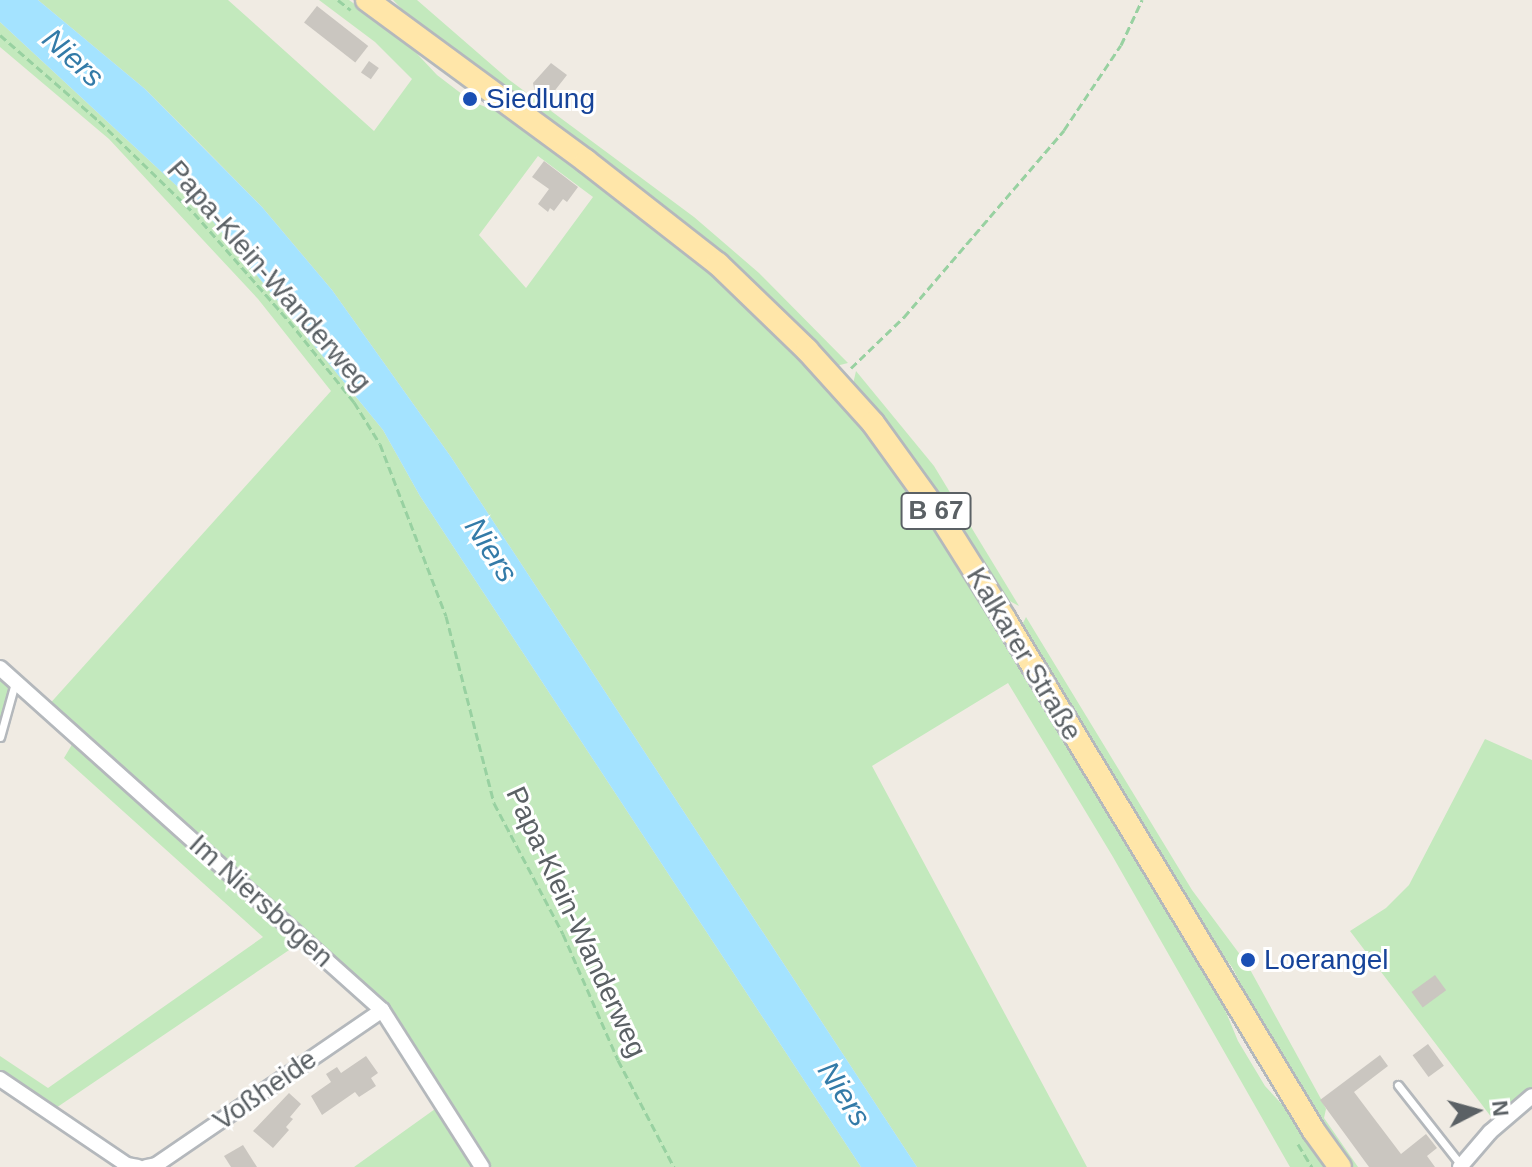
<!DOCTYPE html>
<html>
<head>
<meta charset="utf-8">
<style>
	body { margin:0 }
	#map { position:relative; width:1532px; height:1167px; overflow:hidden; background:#f0ebe3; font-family:Helvetica,sans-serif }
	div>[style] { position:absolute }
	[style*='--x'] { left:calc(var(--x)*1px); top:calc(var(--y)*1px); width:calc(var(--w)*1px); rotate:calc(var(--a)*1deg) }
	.green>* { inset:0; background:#c3e9bd }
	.water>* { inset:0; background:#a4e3ff }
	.building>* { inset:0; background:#cac6c0; transform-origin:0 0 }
	.path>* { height:3px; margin-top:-1.5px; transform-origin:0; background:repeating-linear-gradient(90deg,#98d1a1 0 8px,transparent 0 12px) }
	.roads { filter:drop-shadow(2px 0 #b4b8bc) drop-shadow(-2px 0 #b4b8bc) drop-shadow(0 2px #b4b8bc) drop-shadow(0 -2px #b4b8bc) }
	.service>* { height:7px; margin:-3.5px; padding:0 3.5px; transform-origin:3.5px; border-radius:3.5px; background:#fff }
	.minor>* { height:14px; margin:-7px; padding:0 7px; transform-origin:7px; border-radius:7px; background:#fff }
	.primary>* { height:22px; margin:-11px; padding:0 11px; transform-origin:11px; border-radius:11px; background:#ffe6a9 }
	.dots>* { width:22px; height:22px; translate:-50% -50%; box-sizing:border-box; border:4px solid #fff; border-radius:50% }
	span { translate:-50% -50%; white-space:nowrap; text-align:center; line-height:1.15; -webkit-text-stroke:6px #fff; paint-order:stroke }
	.shield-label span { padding:2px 6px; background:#fff; border:2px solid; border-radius:6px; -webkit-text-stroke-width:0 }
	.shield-label { font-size:26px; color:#5b6165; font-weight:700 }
	.transit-label { font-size:28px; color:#164399 }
	.left { translate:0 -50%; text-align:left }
	.street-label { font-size:28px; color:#5b6165 }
	.water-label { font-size:30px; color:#337ba8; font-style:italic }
	.north { position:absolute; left:1436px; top:1071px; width:80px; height:80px; -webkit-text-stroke:6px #fff; paint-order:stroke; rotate:84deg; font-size:22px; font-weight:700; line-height:32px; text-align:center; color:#5b6165 }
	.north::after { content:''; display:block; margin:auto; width:28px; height:36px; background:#5b6165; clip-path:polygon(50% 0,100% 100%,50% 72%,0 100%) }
</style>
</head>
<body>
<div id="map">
	<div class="green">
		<div style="clip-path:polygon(evenodd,38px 0,228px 0,374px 131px,412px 79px,375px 42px,319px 0,349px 0,405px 41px,437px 75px,471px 101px,507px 116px,708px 269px,790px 346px,846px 408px,906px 484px,1039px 696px,1223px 1005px,1238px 1041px,1265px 1086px,1291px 1114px,1328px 1167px,1290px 1167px,1113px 857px,1008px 683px,872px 766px,1087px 1167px,917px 1167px,451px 457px,332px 290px,262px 207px,201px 145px,145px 89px,38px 0,538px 156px,593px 197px,526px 288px,479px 235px,538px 156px)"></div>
		<div style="clip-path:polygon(393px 0,417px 0,508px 79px,694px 217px,759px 273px,848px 363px,836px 366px,752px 280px,653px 199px,419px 27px)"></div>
		<div style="clip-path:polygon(0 22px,207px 214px,383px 430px,420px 496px,861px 1167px,354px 1167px,442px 1104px,382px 1010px,304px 940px,50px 1112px,0 1079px,0 1056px,48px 1088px,263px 937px,64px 758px,77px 736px,46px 708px,331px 391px,258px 299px,109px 139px,0 47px)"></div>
		<div style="clip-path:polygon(856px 371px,934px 466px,1019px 606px,1002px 597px,853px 384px)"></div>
		<div style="clip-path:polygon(1026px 617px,1192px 890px,1247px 964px,1321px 1099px,1326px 1109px,1324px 1118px,1358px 1167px,1351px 1167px,1320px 1123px,1270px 1042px,1232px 967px,1202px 929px,1021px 627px)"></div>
		<div style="clip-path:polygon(0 668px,16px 681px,0 737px)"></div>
		<div style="clip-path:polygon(1485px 739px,1532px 760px,1532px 1087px,1495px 1122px,1350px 931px,1386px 908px,1409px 885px)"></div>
	</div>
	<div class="water">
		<div style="clip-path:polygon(0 0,38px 0,145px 89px,262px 207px,332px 290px,451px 457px,917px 1167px,861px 1167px,420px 496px,383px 430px,207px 214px,0 22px)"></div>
	</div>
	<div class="building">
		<div style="left:317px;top:6px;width:65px;height:21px;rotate:38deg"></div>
		<div style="left:369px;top:61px;width:12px;height:14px;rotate:35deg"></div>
		<div style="clip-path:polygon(551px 63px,567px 75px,549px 98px,541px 92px,535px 93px,533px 83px)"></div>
		<div style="clip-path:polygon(544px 161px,578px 187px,567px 202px,563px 199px,554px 211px,550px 208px,548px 212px,538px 204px,549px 189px,532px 177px)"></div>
		<div style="left:1435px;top:975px;width:19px;height:29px;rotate:54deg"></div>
		<div style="left:1428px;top:1044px;width:27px;height:19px;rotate:54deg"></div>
		<div style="clip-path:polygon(1380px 1055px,1388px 1066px,1354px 1092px,1401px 1154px,1426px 1134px,1437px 1148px,1427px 1156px,1435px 1167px,1369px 1167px,1320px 1100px)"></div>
		<div style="clip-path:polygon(366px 1056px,378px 1073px,371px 1078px,376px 1086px,359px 1097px,355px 1092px,322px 1115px,311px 1096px,331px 1082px,326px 1074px,337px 1067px,341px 1073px)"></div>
		<div style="clip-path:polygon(289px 1093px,301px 1104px,290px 1117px,293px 1119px,286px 1127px,289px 1130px,273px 1148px,253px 1131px)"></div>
		<div style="clip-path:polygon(243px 1145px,257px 1167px,231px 1167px,224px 1156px)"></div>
	</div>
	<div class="path">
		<div style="--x:338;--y:0;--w:16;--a:38"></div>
		<div style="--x:0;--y:35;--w:131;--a:41"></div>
		<div style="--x:99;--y:121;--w:132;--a:44.1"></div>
		<div style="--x:194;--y:213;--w:144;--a:48.7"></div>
		<div style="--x:289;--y:321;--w:104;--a:51.3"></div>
		<div style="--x:354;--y:402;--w:49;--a:58.2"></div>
		<div style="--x:380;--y:444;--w:184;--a:69"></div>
		<div style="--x:446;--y:616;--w:193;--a:75.6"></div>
		<div style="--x:494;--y:803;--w:148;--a:62.2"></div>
		<div style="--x:563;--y:934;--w:137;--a:66.4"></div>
		<div style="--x:618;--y:1060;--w:121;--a:62.4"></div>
		<div style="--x:851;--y:368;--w:74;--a:-43.9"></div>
		<div style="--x:904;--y:317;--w:246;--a:-49.4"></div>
		<div style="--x:1064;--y:130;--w:102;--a:-56.2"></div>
		<div style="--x:1121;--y:45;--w:50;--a:-65"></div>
		<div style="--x:1298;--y:1144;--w:27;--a:59"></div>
	</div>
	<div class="roads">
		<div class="service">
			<div style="--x:0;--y:737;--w:56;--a:-74.5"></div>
			<div style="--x:1398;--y:1085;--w:102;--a:51.8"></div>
		</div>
		<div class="minor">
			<div style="--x:0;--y:668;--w:513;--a:41.84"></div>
			<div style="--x:382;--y:1010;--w:186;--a:57.5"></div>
			<div style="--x:0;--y:1079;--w:153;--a:34.1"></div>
			<div style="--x:127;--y:1165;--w:11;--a:10"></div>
			<div style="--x:146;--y:1167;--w:10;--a:-11"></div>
			<div style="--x:156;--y:1165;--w:274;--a:-34.4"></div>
			<div style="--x:1460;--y:1167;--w:46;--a:-49.4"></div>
			<div style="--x:1490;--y:1132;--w:55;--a:-40.6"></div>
		</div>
		<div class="primary">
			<div style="--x:367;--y:0;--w:272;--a:36.3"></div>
			<div style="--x:586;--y:161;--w:167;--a:38"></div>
			<div style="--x:718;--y:264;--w:124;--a:44"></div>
			<div style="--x:807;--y:350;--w:98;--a:47.9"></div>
			<div style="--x:873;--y:423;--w:111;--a:54.2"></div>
			<div style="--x:938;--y:513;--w:124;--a:57.8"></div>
			<div style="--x:1004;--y:618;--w:599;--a:58.86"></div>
			<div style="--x:1314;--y:1131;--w:44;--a:54.2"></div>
		</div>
	</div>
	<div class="dots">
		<div style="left:470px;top:99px;background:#1a4fb4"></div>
		<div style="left:1248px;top:960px;background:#1a4fb4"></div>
	</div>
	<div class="shield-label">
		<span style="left:936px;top:511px">B 67</span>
	</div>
	<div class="transit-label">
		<span class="left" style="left:486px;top:99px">Siedlung</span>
		<span class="left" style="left:1264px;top:960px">Loerangel</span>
	</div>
	<div class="street-label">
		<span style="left:269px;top:276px;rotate:49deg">Papa-Klein-Wanderweg</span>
		<span style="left:1024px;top:654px;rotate:59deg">Kalkarer Straße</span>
		<span style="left:261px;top:901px;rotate:42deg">Im Niersbogen</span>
		<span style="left:576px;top:922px;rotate:65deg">Papa-Klein-Wanderweg</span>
		<span style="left:265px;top:1090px;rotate:-35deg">Voßheide</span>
	</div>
	<div class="water-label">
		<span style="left:73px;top:58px;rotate:42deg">Niers</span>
		<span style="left:491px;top:550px;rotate:57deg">Niers</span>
		<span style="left:844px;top:1094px;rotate:57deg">Niers</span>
	</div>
	<div class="north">N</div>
</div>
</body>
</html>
